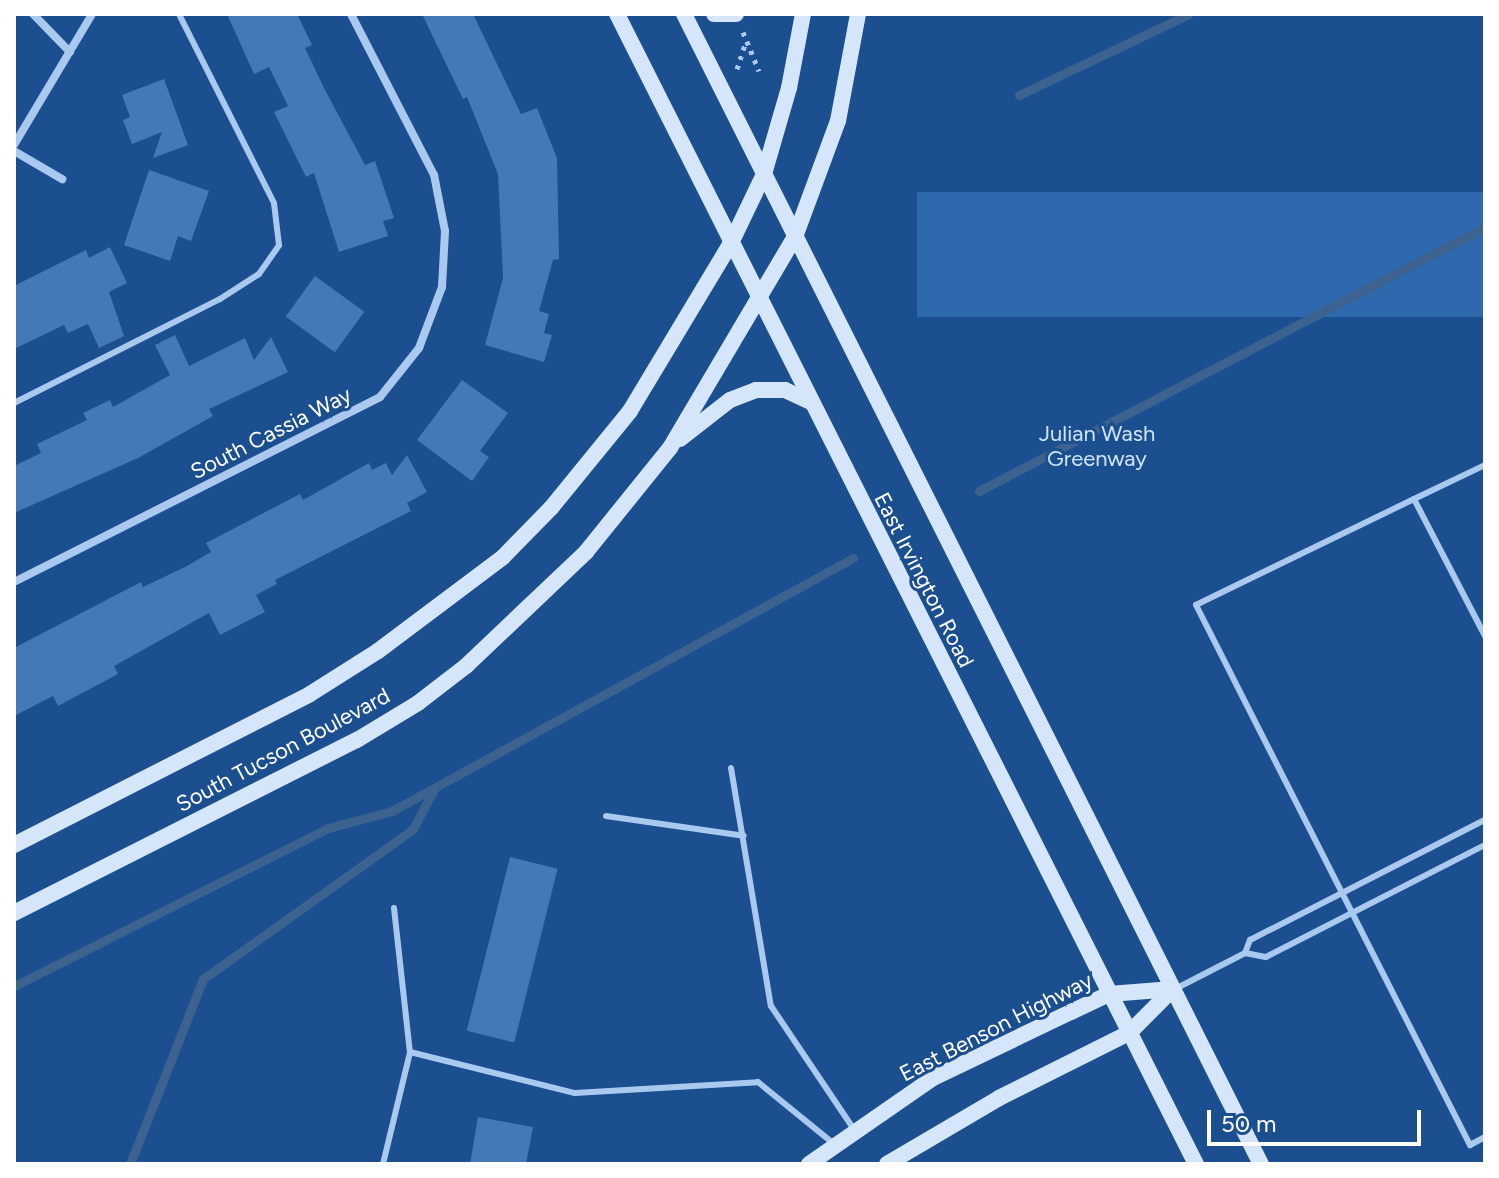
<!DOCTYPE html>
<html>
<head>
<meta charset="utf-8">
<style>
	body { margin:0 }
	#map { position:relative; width:1499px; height:1178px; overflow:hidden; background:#1b4f8f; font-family:Figtree,sans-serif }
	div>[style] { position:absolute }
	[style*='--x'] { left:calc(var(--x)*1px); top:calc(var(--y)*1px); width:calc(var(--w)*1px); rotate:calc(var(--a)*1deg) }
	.green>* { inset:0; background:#2e69ad; transform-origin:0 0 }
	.stream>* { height:9px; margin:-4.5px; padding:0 4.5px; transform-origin:4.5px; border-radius:4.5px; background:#3c6290 }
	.building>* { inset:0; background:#4478b7; transform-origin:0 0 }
	.path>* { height:5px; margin-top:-2.5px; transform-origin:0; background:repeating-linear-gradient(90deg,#a9c9ee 0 4px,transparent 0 10px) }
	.lane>* { height:6px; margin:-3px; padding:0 3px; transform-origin:3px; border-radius:3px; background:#a9c9ee }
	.street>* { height:8px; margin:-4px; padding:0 4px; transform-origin:4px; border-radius:4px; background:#a9c9ee }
	.secondary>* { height:16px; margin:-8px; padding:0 8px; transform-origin:8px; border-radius:8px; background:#d6e6fa }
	span { translate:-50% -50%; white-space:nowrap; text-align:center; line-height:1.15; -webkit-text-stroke:6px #1b4f8f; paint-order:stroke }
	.street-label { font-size:22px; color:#fff }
	.park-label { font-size:22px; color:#cfe3fa }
	.frame { position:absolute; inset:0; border:16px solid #fff; pointer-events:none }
	.scale { position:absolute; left:1207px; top:1110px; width:214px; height:36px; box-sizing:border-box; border:4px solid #fff; border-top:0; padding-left:10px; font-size:24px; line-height:28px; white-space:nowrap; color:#fff; -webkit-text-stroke:6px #1b4f8f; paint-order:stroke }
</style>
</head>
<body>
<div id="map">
	<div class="green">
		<div style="left:1485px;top:192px;width:125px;height:568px;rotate:90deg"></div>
	</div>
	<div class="stream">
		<div style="--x:1019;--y:95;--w:188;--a:-25.5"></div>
		<div style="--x:979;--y:491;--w:571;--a:-27.55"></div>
		<div style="--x:14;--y:986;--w:352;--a:-26.7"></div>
		<div style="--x:328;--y:828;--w:66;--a:-14.9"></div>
		<div style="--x:392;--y:811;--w:526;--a:-28.76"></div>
		<div style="--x:130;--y:1164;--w:199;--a:-68.5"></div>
		<div style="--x:203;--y:979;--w:258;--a:-35.5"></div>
		<div style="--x:413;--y:829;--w:43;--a:-62.2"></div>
	</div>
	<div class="building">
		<div style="clip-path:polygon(227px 14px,297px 14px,312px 45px,305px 48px,324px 88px,365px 165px,375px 161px,394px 218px,383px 221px,388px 236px,339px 252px,314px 173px,306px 177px,274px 112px,288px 106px,269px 67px,254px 74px)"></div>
		<div style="clip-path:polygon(422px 14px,473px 14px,521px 114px,537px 108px,557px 158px,559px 259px,553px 260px,539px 311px,549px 314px,544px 333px,552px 335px,544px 362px,485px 345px,503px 278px,498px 174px,467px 97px,463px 99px)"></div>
		<div style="clip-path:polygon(164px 79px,188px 145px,153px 158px,162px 132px,132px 144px,123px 120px,130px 117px,122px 95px)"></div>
		<div style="clip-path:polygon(149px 170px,209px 191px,191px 241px,178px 236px,170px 261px,124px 245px)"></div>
		<div style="clip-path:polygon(110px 247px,127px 283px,109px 292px,124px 336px,99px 348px,88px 324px,68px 333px,64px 325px,14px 349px,14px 286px,86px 250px,89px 258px)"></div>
		<div style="left:315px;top:276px;width:61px;height:50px;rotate:36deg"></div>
		<div style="clip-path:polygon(175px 335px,189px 366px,245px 338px,254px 360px,271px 337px,288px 372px,209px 409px,213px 416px,138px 458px,14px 513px,14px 466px,41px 453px,37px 444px,87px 420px,83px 413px,110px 400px,113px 407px,170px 375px,155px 345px)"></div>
		<div style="clip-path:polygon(462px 380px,508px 413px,480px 451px,489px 457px,472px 481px,417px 440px)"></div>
		<div style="clip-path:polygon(407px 455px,427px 492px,407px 503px,411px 511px,275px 580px,277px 584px,256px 595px,265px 612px,220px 635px,209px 613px,114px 666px,118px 674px,58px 706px,53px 696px,14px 716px,14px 648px,141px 582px,143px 587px,185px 567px,211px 552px,206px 543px,300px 494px,303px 500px,369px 463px,372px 470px,386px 463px,392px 475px)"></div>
		<div style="left:510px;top:857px;width:49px;height:179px;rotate:14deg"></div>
		<div style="clip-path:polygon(478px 1117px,533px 1127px,526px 1164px,470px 1164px)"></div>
	</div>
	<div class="path">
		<div style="--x:743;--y:32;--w:42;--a:67.7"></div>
		<div style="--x:737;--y:69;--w:26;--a:-72"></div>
	</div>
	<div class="lane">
		<div style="--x:14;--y:403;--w:231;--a:-26.8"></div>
		<div style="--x:220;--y:299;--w:46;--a:-32.7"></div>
		<div style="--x:259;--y:274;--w:35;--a:-55"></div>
		<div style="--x:279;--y:245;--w:42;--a:-96.8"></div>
		<div style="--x:274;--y:203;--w:212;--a:-116.7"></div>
		<div style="--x:1414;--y:499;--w:79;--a:-25.6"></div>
		<div style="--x:1485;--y:636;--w:154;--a:-117.4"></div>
		<div style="--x:1414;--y:499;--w:242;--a:154.1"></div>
		<div style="--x:1196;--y:605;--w:606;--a:63.1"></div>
		<div style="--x:1470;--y:1145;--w:17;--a:-28"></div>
		<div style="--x:731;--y:768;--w:241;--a:80.5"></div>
		<div style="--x:771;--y:1006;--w:147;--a:56.1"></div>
		<div style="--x:606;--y:816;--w:139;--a:8.2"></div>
		<div style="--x:394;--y:908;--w:145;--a:83.7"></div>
		<div style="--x:1245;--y:953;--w:14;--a:-69"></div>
		<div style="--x:1250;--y:940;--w:264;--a:-27.1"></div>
		<div style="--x:1177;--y:988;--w:76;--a:-27.2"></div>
		<div style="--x:1245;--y:953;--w:21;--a:11"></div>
		<div style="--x:1266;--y:957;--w:246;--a:-27.1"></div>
		<div style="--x:383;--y:1164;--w:115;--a:-76.4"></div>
		<div style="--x:410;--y:1052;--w:170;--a:14"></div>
		<div style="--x:575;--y:1093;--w:183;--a:-3.4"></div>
		<div style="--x:758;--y:1082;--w:98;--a:39.2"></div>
	</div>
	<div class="street">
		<div style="--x:33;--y:14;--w:53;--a:45.8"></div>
		<div style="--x:14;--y:145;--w:152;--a:-59.2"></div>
		<div style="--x:14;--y:151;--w:56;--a:30.3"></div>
		<div style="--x:14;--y:582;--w:410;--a:-26.8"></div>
		<div style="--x:380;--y:397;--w:63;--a:-51.5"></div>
		<div style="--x:419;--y:348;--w:65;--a:-69.3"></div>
		<div style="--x:442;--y:287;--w:56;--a:-86.9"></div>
		<div style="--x:445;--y:231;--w:57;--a:-101.1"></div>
		<div style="--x:434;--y:175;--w:181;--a:-117.3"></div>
	</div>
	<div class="secondary">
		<div style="--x:617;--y:14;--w:1288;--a:63.28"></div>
		<div style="--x:684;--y:14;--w:1287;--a:63.36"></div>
		<div style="--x:714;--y:14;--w:22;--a:0"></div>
		<div style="--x:680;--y:439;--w:63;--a:-38"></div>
		<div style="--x:730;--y:400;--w:28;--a:-21"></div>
		<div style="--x:756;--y:390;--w:29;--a:0"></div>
		<div style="--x:785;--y:390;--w:29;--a:25"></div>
		<div style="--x:14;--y:845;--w:332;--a:-27"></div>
		<div style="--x:310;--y:694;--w:80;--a:-32.3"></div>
		<div style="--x:378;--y:651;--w:156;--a:-36.9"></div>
		<div style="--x:503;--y:557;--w:69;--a:-45.6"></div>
		<div style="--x:551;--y:508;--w:125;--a:-50.8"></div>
		<div style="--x:630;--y:411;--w:196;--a:-59"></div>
		<div style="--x:731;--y:243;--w:76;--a:-64.4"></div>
		<div style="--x:764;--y:174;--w:90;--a:-73.8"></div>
		<div style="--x:789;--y:88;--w:75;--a:-79.3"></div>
		<div style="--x:14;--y:913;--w:384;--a:-26.8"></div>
		<div style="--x:357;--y:740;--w:71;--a:-31.2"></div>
		<div style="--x:418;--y:703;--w:61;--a:-37.6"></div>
		<div style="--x:466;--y:666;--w:166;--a:-43.5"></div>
		<div style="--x:586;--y:552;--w:134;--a:-51.1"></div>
		<div style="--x:670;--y:448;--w:245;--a:-59.4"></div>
		<div style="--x:795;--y:237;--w:124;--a:-69.7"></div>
		<div style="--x:838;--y:121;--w:109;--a:-79.4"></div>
		<div style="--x:809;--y:1164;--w:151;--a:-34.7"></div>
		<div style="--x:933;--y:1078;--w:153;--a:-25.6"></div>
		<div style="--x:1071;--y:1012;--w:42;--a:-25.3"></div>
		<div style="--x:1109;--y:994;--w:64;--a:-4.5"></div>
		<div style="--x:887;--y:1164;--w:130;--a:-30.5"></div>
		<div style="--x:999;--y:1098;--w:145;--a:-26.6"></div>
		<div style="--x:1129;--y:1033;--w:62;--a:-45"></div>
	</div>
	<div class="street-label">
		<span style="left:271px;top:433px;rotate:-27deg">South Cassia Way</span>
		<span style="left:924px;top:580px;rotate:63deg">East Irvington Road</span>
		<span style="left:283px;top:750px;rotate:-28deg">South Tucson Boulevard</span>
		<span style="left:996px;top:1027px;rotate:-27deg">East Benson Highway</span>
	</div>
	<div class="park-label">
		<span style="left:1097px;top:446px">Julian Wash<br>Greenway</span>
	</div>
	<div class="frame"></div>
	<div class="scale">50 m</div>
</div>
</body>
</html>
